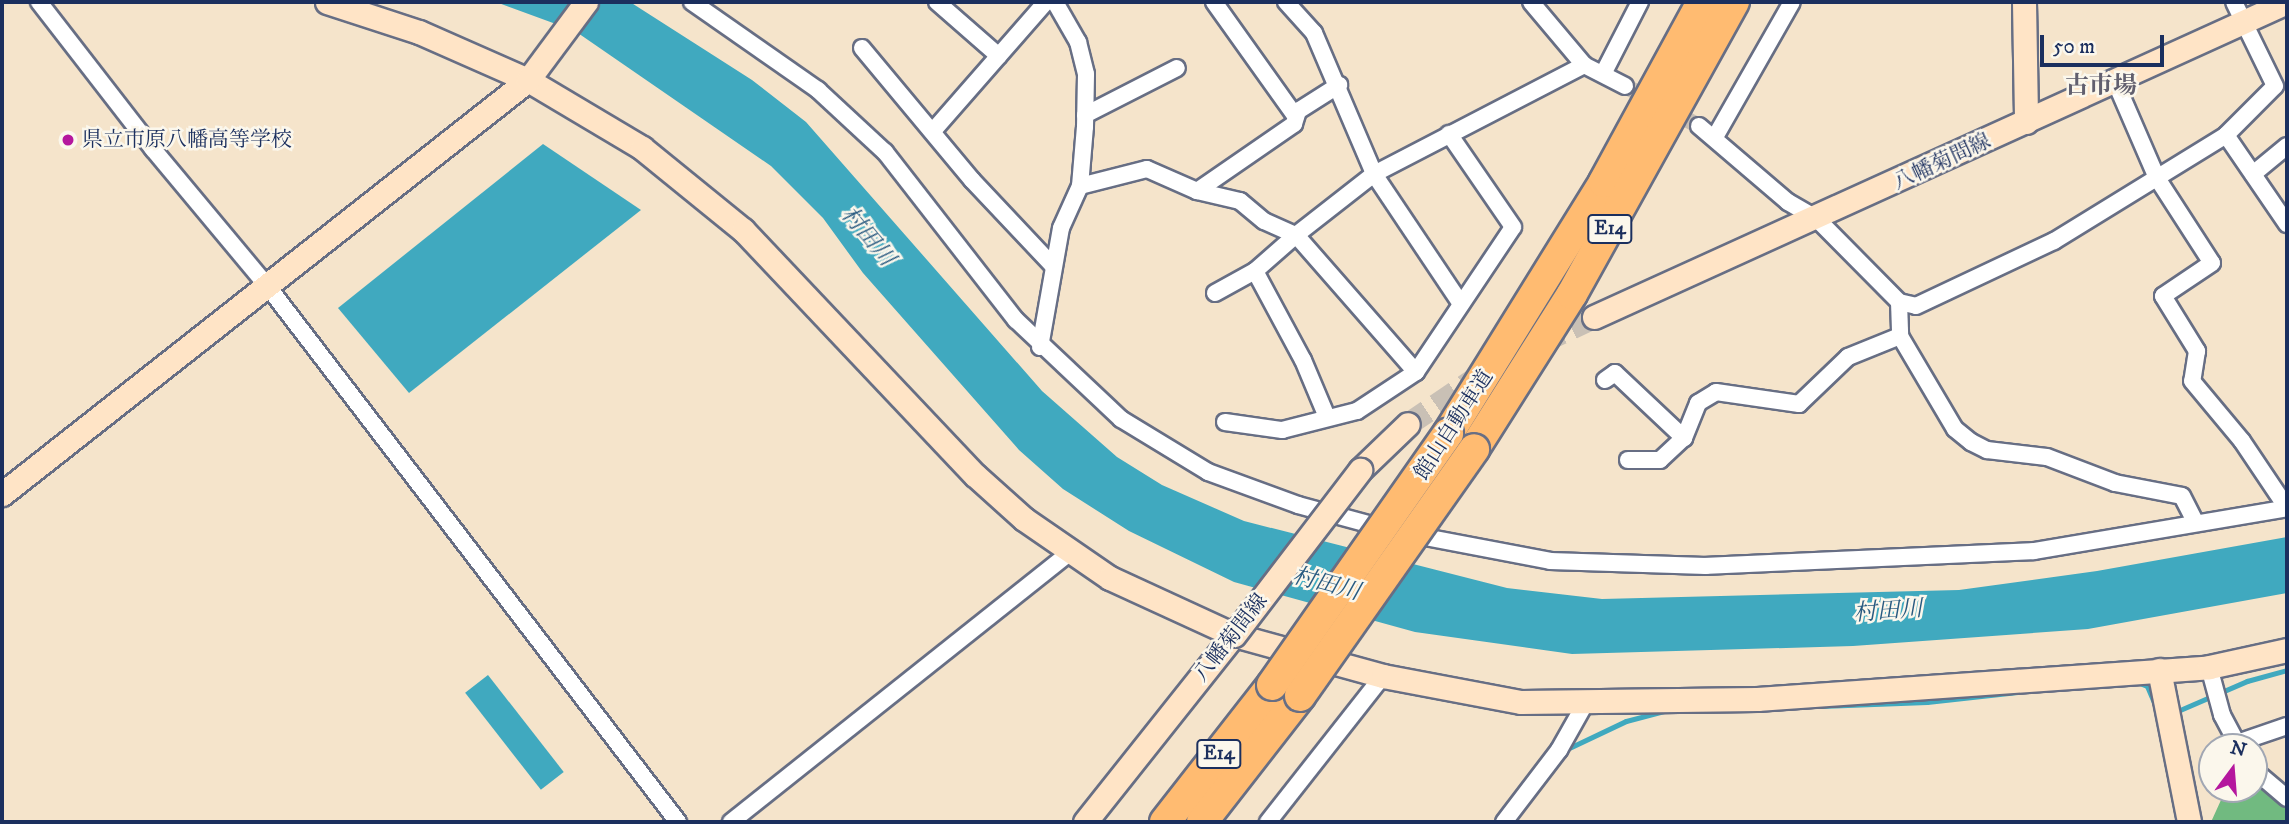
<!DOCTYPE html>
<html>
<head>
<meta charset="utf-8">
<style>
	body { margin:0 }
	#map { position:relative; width:2289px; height:824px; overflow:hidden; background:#f5e4cb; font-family:"IM FELL DW Pica","Noto Serif JP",serif }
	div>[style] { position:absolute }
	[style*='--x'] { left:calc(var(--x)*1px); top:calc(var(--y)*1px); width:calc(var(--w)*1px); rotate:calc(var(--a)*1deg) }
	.forest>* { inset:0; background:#71ba80 }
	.water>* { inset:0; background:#40a9bf; transform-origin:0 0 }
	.stream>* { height:5px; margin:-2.5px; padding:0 2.5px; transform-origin:2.5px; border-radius:2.5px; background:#40a9bf }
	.street-tunnel>* { height:16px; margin-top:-8px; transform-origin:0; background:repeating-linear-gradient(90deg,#c9c0b5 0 16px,transparent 0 24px) }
	.secondary-tunnel>* { height:23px; margin-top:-11.5px; transform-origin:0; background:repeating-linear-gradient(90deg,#c9c0b5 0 23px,transparent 0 34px) }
	.roads { filter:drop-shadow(2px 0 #676e84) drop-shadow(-2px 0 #676e84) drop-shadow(0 2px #676e84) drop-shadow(0 -2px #676e84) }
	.street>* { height:16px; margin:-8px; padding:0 8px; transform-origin:8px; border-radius:8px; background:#fff }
	.secondary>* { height:23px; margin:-11.5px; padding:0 11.5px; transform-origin:11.5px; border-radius:11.5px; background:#ffe4c6 }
	.highway>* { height:30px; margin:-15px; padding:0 15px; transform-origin:15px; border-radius:15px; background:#ffbb71 }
	.bridges { filter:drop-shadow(2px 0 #676e84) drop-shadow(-2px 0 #676e84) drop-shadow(0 2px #676e84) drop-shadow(0 -2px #676e84) }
	.secondary-bridge>* { height:23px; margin:-11.5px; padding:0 11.5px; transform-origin:11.5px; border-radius:11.5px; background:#ffe4c6 }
	.highway-bridge>* { height:30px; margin:-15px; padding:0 15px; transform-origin:15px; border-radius:15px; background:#ffbb71 }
	.dots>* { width:19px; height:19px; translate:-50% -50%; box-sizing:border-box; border:4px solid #fbf7ec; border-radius:50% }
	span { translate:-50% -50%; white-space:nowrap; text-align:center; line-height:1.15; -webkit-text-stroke:5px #fbf7ec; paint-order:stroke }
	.shield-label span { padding:2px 5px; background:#fbf7ec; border:2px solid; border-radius:5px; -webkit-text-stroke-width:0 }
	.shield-label { font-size:19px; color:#1b2f5e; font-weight:700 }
	.poi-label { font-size:21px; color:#1b2f5e }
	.left { translate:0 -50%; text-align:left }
	.street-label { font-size:21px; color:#1b2f5e }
	.water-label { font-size:23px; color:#285a80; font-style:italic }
	.quarter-label { font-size:24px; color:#615f6e; font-weight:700 }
	.frame { position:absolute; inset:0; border:4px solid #1b2f5e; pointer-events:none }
	.north { position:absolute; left:2198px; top:733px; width:70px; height:70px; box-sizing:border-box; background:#fbf7ec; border:2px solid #a1a7b3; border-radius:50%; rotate:16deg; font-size:19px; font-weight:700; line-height:28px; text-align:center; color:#1b2f5e }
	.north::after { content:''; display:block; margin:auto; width:24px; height:32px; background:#b5179e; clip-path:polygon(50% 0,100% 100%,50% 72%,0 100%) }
	.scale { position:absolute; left:2040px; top:35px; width:124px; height:32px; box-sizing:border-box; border:4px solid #1b2f5e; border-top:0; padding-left:9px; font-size:21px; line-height:24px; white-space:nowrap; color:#1b2f5e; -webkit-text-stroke:5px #fbf7ec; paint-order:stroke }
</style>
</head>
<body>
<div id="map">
	<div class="forest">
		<div style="clip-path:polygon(2254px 770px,2287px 786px,2287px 822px,2211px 822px,2226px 789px,2254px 789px)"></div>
	</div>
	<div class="water">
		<div style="clip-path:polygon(496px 2px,630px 2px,752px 80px,806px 122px,1042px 391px,1117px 457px,1162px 485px,1244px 521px,1507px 588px,1602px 599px,1959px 590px,2097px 571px,2287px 537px,2287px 593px,2088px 629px,1853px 646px,1572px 654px,1415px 632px,1234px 582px,1129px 531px,1063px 489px,1019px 450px,863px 273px,823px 218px,771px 166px,575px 31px)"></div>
		<div style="clip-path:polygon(543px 144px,641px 210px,409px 393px,338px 308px)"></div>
		<div style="left:488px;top:675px;width:123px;height:29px;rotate:52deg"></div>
	</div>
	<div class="stream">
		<div style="--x:2134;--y:681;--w:14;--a:21"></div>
		<div style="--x:2147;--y:686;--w:34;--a:67"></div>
		<div style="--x:1821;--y:706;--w:106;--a:-2.2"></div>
		<div style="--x:1927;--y:702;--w:91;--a:-6.3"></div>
		<div style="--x:2173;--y:713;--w:81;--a:-23.4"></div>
		<div style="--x:2247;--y:681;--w:41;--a:-15.4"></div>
		<div style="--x:1567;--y:749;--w:65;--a:-25.4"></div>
		<div style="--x:1626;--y:721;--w:43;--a:-14.7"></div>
	</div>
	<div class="street-tunnel">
		<div style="--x:1625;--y:86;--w:84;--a:28.4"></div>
	</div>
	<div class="secondary-tunnel">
		<div style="--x:1541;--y:342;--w:59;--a:-25.3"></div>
		<div style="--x:1408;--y:424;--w:98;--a:-34.2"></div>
	</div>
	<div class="roads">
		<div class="street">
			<div style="--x:39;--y:2;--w:186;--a:52.2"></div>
			<div style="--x:153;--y:149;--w:181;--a:50.2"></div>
			<div style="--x:269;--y:288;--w:673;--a:52.55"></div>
			<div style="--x:692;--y:2;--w:154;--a:34.9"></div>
			<div style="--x:818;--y:90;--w:91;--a:42.8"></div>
			<div style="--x:885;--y:152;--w:213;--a:52.1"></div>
			<div style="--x:1016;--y:320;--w:144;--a:43.3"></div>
			<div style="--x:1121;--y:419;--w:102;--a:31.3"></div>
			<div style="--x:1208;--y:472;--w:96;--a:20.1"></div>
			<div style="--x:1298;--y:505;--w:92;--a:15.1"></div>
			<div style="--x:937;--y:2;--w:82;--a:41.1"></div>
			<div style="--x:1214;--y:2;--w:141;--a:54.5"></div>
			<div style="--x:1286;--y:2;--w:42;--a:47.9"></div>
			<div style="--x:1314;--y:33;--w:153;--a:66.9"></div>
			<div style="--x:1374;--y:174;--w:156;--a:56.2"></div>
			<div style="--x:1531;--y:2;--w:82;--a:49.9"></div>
			<div style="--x:1584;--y:65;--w:46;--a:27.1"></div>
			<div style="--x:862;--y:48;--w:172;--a:50.2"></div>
			<div style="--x:972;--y:180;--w:118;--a:46.7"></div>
			<div style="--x:1603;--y:74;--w:81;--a:-62.8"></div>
			<div style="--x:2115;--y:81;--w:106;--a:66.6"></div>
			<div style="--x:2157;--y:178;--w:101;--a:57.1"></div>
			<div style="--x:2212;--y:263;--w:59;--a:146"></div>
			<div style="--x:2163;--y:296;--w:65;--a:58.3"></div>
			<div style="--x:2197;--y:351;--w:30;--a:99"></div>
			<div style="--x:2192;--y:381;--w:78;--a:50.2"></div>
			<div style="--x:2242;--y:441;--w:81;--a:56.1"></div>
			<div style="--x:1085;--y:115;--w:103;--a:-27.1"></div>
			<div style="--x:1699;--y:126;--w:117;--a:40.5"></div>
			<div style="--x:1788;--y:202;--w:34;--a:30"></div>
			<div style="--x:1817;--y:219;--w:117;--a:45.3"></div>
			<div style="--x:1899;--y:302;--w:17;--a:13"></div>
			<div style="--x:1916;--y:306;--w:153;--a:-25.2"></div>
			<div style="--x:2054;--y:241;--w:202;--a:-31.6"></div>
			<div style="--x:2226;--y:135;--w:69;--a:-45"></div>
			<div style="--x:2275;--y:86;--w:93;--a:-116"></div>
			<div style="--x:933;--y:131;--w:171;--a:-48.8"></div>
			<div style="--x:2226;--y:135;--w:108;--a:55.6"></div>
			<div style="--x:1715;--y:137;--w:155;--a:-60.3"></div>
			<div style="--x:2253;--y:174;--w:44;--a:-39.5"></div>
			<div style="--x:1080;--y:186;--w:69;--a:-14.2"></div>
			<div style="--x:1147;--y:169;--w:55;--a:23.7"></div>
			<div style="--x:1197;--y:191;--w:44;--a:13.1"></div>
			<div style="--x:1240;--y:201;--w:31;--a:40"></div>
			<div style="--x:1264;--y:221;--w:35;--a:24"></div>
			<div style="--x:1296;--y:235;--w:99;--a:-38"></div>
			<div style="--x:1374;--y:174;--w:237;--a:-27.4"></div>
			<div style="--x:1197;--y:191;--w:118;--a:-34.6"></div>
			<div style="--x:1294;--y:124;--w:14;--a:-73"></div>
			<div style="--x:1298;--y:111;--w:49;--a:-32.4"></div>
			<div style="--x:1255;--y:271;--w:101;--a:61.7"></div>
			<div style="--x:1303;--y:360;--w:62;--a:67.2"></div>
			<div style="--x:1215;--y:293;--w:46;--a:-28.8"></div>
			<div style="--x:1255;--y:271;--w:55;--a:-41.3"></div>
			<div style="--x:1296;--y:235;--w:182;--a:48.8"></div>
			<div style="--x:1899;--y:302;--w:34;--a:88"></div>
			<div style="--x:1900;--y:336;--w:108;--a:59.4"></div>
			<div style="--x:1955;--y:429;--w:21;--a:39"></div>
			<div style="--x:1971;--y:442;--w:18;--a:27"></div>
			<div style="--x:1987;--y:450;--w:60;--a:6.7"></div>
			<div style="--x:2047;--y:457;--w:73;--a:20.9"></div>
			<div style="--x:2115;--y:483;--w:68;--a:11"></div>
			<div style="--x:2182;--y:496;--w:30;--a:63"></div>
			<div style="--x:1040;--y:347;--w:121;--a:-80"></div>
			<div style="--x:1061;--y:228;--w:46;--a:-65.7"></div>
			<div style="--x:1080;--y:186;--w:59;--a:-85.2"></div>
			<div style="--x:1085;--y:127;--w:53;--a:-88.9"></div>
			<div style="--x:1086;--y:74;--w:33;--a:-104"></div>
			<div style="--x:1078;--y:42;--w:46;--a:-119.9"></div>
			<div style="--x:1605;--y:380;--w:12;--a:-35"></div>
			<div style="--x:1615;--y:373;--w:95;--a:43.3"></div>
			<div style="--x:1684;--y:438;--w:38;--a:-68"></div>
			<div style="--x:1698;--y:403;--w:21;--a:-31"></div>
			<div style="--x:1716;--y:392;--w:84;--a:8.2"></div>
			<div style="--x:1799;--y:404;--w:68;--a:-43.8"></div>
			<div style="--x:1848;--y:357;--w:56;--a:-22"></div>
			<div style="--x:1225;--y:422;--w:58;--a:8"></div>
			<div style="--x:1282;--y:430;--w:77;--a:-14.2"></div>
			<div style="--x:1357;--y:411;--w:71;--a:-33.5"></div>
			<div style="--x:1416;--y:372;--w:174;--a:-56.2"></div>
			<div style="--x:1513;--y:227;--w:113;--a:-124.5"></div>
			<div style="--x:1628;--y:460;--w:32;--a:0"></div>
			<div style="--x:1660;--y:460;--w:33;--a:-43"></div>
			<div style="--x:1409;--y:534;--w:144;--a:10.8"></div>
			<div style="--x:1550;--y:561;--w:156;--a:1.8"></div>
			<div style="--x:1706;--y:566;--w:328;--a:-2.6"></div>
			<div style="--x:2034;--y:551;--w:257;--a:-9.6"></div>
			<div style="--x:2209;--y:667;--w:50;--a:74.8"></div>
			<div style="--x:2222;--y:715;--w:36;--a:62"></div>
			<div style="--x:2237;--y:743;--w:53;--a:-18.8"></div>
			<div style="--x:2254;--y:770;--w:43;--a:40.3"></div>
			<div style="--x:731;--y:822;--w:433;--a:-38.5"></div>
			<div style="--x:1268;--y:822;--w:186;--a:-51.8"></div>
			<div style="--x:1504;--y:822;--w:91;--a:-52.6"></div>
			<div style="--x:1559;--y:750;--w:55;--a:-60.6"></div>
		</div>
		<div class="secondary">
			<div style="--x:327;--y:2;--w:97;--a:18.1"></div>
			<div style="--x:419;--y:32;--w:119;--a:23.8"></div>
			<div style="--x:528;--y:80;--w:133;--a:30.8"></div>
			<div style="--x:642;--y:148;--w:130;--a:39.1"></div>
			<div style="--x:743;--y:230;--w:337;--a:46.6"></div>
			<div style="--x:975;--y:475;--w:66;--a:41.9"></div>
			<div style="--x:1024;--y:519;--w:104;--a:34.5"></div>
			<div style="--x:1110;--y:578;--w:136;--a:24.7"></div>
			<div style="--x:1234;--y:635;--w:155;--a:15.4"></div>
			<div style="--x:1383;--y:676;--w:140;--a:10.7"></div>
			<div style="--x:1521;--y:702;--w:236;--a:-0.7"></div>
			<div style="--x:1757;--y:699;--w:453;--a:-4"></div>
			<div style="--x:2209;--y:667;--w:80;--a:-12.3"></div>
			<div style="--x:2024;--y:2;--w:120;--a:89"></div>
			<div style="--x:1594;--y:317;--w:761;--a:-24.44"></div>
			<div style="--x:1360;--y:470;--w:66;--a:-43.8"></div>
			<div style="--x:2;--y:494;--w:669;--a:-38.21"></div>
			<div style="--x:528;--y:80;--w:97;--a:-53.4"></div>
			<div style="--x:2159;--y:670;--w:155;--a:78.8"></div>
			<div style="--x:1085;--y:822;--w:239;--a:-51.5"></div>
		</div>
		<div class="highway">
			<div style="--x:1448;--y:434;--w:296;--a:-58.2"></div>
			<div style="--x:1604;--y:182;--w:205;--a:-61.4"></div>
			<div style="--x:1474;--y:449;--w:183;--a:-57.7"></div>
			<div style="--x:1572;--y:294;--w:334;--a:-61"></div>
			<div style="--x:1165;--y:822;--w:174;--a:-52"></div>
			<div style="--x:1202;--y:822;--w:160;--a:-52.1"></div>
		</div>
	</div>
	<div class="bridges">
		<div class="secondary-bridge">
			<div style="--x:1234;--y:635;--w:208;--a:-52.6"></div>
		</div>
		<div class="highway-bridge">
			<div style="--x:1272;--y:685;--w:307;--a:-55"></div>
			<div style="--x:1300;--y:696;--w:302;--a:-54.8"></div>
		</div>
	</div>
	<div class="dots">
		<div style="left:68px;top:140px;background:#b5179e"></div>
	</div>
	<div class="shield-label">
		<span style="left:1610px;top:229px">E14</span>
		<span style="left:1219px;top:754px">E14</span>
	</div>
	<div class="poi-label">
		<span class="left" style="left:82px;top:140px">県立市原八幡高等学校</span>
	</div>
	<div class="street-label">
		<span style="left:1942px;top:162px;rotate:-25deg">八幡菊間線</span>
		<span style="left:1454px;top:425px;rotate:-57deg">館山自動車道</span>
		<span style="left:1231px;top:638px;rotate:-52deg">八幡菊間線</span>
	</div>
	<div class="water-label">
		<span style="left:867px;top:237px;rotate:50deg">村田川</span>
		<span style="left:1326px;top:585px;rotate:15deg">村田川</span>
		<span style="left:1888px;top:612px;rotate:-4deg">村田川</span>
	</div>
	<div class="quarter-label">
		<span style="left:2101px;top:87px">古市場</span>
	</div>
	<div class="frame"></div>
	<div class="north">N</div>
	<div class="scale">50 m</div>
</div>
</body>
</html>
